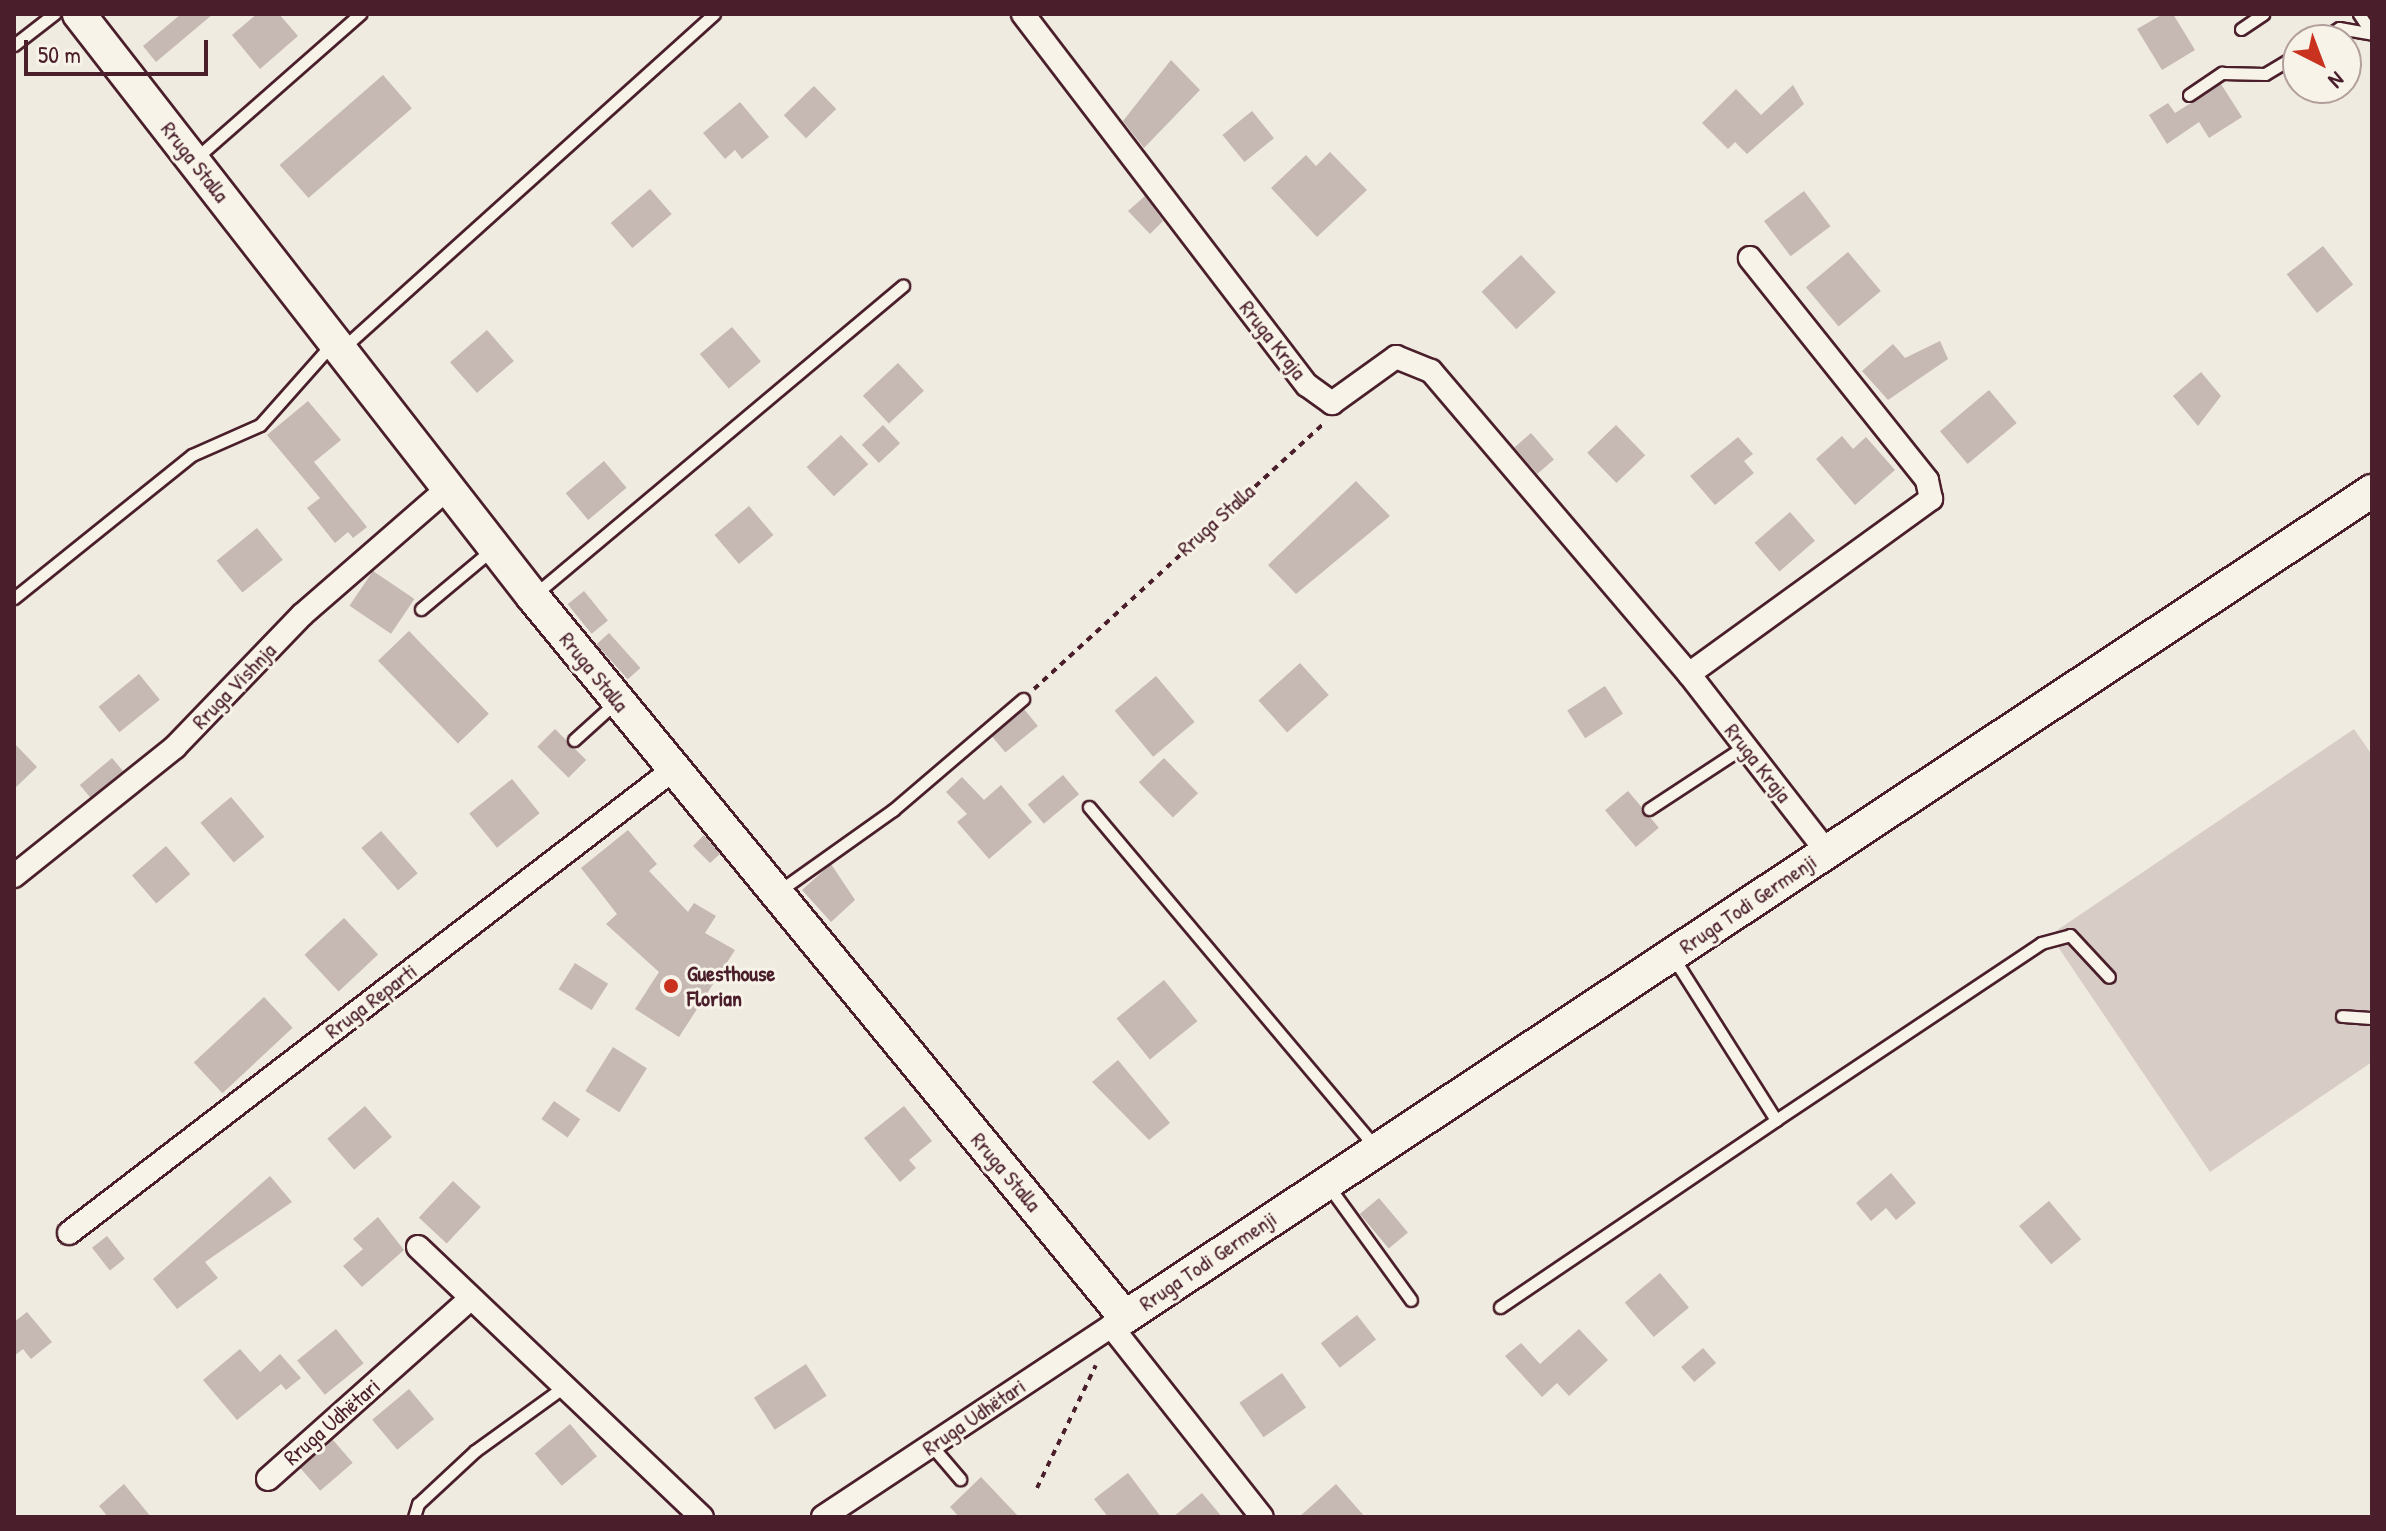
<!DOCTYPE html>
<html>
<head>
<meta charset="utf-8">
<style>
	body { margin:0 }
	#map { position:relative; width:2386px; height:1531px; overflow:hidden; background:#f0ebe0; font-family:"Patrick Hand",sans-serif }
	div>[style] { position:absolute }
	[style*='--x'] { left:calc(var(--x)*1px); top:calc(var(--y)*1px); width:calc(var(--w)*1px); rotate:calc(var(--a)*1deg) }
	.green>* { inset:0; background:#d8cdc6 }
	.building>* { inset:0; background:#c6b8b3; transform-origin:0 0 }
	.path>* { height:4px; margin-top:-2px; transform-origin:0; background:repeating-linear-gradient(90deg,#4a1f2b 0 6px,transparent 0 12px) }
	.roads { filter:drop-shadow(2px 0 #4a1f2b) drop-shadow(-2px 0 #4a1f2b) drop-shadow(0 2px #4a1f2b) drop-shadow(0 -2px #4a1f2b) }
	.lane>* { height:11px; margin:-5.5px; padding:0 5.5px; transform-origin:5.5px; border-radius:5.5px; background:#f7f3e8 }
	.street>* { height:22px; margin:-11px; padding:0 11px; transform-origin:11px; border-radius:11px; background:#f7f3e8 }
	.secondary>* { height:32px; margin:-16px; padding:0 16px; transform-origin:16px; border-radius:16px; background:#f7f3e8 }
	.dots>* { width:22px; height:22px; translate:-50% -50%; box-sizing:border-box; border:4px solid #f7f3e8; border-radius:50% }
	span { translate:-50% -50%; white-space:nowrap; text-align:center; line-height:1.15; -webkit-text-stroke:6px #f7f3e8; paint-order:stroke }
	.street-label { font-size:22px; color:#4a1f2b }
	.poi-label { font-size:22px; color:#4a1f2b; font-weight:700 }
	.left { translate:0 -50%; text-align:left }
	.frame { position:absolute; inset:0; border:16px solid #4a1f2b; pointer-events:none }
	.north { position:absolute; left:2282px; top:24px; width:80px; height:80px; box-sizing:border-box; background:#f7f3e8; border:2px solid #b29e9c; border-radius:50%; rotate:138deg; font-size:22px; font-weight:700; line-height:32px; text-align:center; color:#4a1f2b }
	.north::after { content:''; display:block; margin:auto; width:28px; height:36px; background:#c8321e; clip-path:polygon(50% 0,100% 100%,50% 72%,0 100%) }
	.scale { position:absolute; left:24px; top:40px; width:184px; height:36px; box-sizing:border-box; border:4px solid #4a1f2b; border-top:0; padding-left:10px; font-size:24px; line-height:28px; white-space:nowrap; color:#4a1f2b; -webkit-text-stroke:6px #f7f3e8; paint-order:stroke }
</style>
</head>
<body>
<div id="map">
	<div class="green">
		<div style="clip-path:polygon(2354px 729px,2372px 755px,2372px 1062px,2210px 1172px,2050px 935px)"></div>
	</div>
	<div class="building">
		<div style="clip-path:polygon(181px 14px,213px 14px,156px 62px,143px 46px)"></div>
		<div style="clip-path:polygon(257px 14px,279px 14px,298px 36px,260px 69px,232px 35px)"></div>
		<div style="clip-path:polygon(2163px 14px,2173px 14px,2195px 50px,2162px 70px,2137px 29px)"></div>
		<div style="clip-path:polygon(1171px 60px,1200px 90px,1144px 148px,1123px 121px)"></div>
		<div style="left:383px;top:75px;width:44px;height:137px;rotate:49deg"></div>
		<div style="clip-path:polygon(2221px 84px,2242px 117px,2209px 138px,2199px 122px,2167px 144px,2149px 115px,2168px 103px,2175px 113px)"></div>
		<div style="clip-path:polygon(1793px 85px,1804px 104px,1747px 154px,1735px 142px,1728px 149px,1702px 123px,1736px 89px,1761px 115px)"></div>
		<div style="left:814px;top:86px;width:32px;height:42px;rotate:46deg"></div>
		<div style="clip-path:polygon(740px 102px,769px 137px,742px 159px,735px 150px,725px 159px,703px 133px)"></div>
		<div style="left:1252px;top:111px;width:35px;height:38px;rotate:51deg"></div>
		<div style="clip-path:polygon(1330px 152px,1367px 190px,1317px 237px,1271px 188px,1306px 155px,1316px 166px)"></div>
		<div style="left:650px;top:189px;width:33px;height:52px;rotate:49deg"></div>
		<div style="left:1804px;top:191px;width:44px;height:50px;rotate:53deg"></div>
		<div style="clip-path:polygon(1145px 196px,1163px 221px,1150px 234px,1128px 211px)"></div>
		<div style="left:2323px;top:246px;width:49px;height:46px;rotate:52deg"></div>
		<div style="left:1848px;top:252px;width:51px;height:55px;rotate:50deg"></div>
		<div style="left:1521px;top:255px;width:51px;height:54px;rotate:47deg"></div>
		<div style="left:732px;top:327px;width:45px;height:42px;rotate:50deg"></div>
		<div style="left:487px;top:330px;width:41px;height:49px;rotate:49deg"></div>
		<div style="clip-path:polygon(1940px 341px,1948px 359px,1888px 400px,1862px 371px,1893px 344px,1905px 358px)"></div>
		<div style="left:898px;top:363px;width:38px;height:48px;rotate:47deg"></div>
		<div style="clip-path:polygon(2201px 372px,2221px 396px,2198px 426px,2173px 396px)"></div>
		<div style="left:1989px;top:390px;width:43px;height:64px;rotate:50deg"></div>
		<div style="clip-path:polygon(308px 401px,341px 440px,314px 462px,367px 527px,353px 538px,348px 532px,335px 543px,307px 508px,320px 498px,267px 435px)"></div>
		<div style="left:883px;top:425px;width:25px;height:29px;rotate:47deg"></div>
		<div style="left:1616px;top:425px;width:42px;height:40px;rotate:46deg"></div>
		<div style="left:1531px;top:433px;width:35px;height:22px;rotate:49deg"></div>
		<div style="left:841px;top:435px;width:40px;height:47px;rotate:47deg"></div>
		<div style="clip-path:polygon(1842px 436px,1853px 449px,1866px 437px,1895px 470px,1855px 505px,1816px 459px)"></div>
		<div style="clip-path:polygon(1738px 437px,1753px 454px,1744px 461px,1754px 473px,1715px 505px,1690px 476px)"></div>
		<div style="left:604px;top:461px;width:35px;height:50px;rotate:50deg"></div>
		<div style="clip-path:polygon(1356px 481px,1390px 516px,1296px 594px,1268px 565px)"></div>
		<div style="left:749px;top:506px;width:38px;height:45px;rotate:50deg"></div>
		<div style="left:1790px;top:512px;width:38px;height:47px;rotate:49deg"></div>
		<div style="left:257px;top:528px;width:41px;height:52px;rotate:51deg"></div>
		<div style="left:373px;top:571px;width:50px;height:42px;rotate:34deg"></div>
		<div style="left:584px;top:591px;width:38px;height:21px;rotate:51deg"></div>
		<div style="left:409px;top:631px;width:115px;height:43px;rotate:46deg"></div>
		<div style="left:609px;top:633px;width:47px;height:17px;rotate:48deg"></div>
		<div style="left:1300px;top:663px;width:43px;height:56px;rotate:48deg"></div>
		<div style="left:139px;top:674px;width:33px;height:52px;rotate:51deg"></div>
		<div style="left:1156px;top:676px;width:60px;height:54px;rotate:50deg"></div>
		<div style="left:1605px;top:686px;width:33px;height:45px;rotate:57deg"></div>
		<div style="left:1024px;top:709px;width:22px;height:42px;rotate:51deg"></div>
		<div style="left:555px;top:729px;width:44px;height:25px;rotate:45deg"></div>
		<div style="clip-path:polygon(14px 743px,37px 767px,14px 789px)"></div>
		<div style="left:112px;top:758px;width:17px;height:42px;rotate:50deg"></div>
		<div style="left:1164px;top:758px;width:49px;height:35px;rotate:46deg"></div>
		<div style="left:1063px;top:775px;width:25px;height:46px;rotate:50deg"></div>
		<div style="clip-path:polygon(962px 777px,984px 800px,1001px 785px,1032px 822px,989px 859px,957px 822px,967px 814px,946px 792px)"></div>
		<div style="left:512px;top:779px;width:44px;height:55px;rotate:51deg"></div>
		<div style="left:1628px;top:791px;width:48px;height:30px;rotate:50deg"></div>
		<div style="left:231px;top:797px;width:52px;height:40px;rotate:50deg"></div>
		<div style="clip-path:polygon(628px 830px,657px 864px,649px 871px,688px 912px,694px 903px,716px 916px,705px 933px,735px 950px,679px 1037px,635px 1009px,659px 972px,606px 924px,617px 914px,581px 868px)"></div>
		<div style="left:381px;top:831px;width:56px;height:26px;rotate:49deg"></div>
		<div style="clip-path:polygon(704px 835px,720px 854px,710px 863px,693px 846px)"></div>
		<div style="left:166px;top:846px;width:37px;height:45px;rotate:49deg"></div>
		<div style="clip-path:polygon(831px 864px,855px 900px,831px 922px,802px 890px)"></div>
		<div style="left:344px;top:918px;width:50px;height:54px;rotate:47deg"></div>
		<div style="left:575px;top:963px;width:39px;height:31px;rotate:32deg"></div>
		<div style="left:1164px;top:980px;width:53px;height:61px;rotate:51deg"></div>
		<div style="left:264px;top:997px;width:42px;height:96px;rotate:47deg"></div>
		<div style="left:613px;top:1047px;width:40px;height:52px;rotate:32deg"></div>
		<div style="clip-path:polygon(1118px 1060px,1170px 1123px,1149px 1140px,1092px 1082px)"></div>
		<div style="left:554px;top:1101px;width:32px;height:22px;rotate:35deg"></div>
		<div style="left:365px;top:1106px;width:41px;height:50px;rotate:49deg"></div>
		<div style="clip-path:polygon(904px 1106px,932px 1141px,909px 1160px,916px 1168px,900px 1182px,864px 1138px)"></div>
		<div style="clip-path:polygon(1891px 1173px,1916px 1203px,1896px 1220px,1886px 1208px,1871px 1221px,1856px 1203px)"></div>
		<div style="clip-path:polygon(270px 1176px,292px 1202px,205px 1262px,218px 1278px,177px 1309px,153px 1279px)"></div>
		<div style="left:453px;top:1181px;width:38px;height:50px;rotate:43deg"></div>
		<div style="left:1379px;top:1198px;width:45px;height:25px;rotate:50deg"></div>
		<div style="left:2049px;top:1201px;width:50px;height:39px;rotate:50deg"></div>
		<div style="clip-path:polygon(378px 1217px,404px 1250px,362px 1287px,343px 1266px,363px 1249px,353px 1239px)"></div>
		<div style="left:107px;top:1236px;width:29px;height:19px;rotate:52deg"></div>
		<div style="left:1660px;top:1273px;width:45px;height:46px;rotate:50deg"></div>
		<div style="clip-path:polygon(27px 1312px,52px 1342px,31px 1359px,23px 1349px,14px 1356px,14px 1322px)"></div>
		<div style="left:1357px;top:1315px;width:31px;height:46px;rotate:52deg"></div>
		<div style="left:336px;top:1329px;width:44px;height:50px;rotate:51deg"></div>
		<div style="clip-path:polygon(1579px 1329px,1608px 1360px,1569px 1396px,1557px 1383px,1542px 1397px,1505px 1356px,1521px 1343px,1540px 1364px)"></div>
		<div style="left:1703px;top:1348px;width:20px;height:29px;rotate:49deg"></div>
		<div style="clip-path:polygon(240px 1349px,260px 1372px,280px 1354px,301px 1378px,286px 1390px,281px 1384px,237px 1420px,203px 1380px)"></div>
		<div style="left:806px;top:1364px;width:38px;height:62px;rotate:57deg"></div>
		<div style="left:1282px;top:1373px;width:42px;height:52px;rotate:55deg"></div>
		<div style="left:409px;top:1389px;width:39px;height:48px;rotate:50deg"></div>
		<div style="left:570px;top:1424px;width:42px;height:46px;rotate:50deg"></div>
		<div style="left:333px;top:1440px;width:30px;height:43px;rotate:49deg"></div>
		<div style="clip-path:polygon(1128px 1473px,1161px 1517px,1108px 1517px,1094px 1499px)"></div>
		<div style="clip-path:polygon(981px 1477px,1019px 1517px,959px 1517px,950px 1507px)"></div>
		<div style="clip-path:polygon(124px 1484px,151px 1517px,108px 1517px,99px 1506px)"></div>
		<div style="clip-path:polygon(1336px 1484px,1365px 1517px,1299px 1517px)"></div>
		<div style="clip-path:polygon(1202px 1493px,1222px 1517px,1173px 1517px)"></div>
	</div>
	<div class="path">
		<div style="--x:1034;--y:689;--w:395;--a:-42.5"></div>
		<div style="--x:1037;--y:1488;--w:136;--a:-64.4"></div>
	</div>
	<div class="roads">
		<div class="lane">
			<div style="--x:2359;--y:14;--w:23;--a:56"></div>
			<div style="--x:2241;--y:29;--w:27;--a:-34"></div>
			<div style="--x:2320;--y:40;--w:22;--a:-32"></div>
			<div style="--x:2339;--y:28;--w:34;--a:10"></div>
			<div style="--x:14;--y:45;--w:51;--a:-37.8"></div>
			<div style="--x:2189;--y:95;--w:40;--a:-34"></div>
			<div style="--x:2222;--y:73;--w:43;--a:1.3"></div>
			<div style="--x:2265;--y:74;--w:39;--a:-31"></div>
			<div style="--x:195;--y:159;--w:220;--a:-41.3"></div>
			<div style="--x:343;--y:348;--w:499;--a:-42"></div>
			<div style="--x:533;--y:596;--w:483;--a:-40"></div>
			<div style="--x:14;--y:598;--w:228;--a:-38.8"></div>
			<div style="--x:192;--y:455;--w:74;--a:-23.8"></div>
			<div style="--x:260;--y:425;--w:108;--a:-48.4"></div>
			<div style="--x:421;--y:609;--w:95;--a:-39.9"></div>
			<div style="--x:574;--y:740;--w:55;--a:-42.1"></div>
			<div style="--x:1089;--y:807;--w:447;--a:49.9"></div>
			<div style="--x:1649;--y:809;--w:115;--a:-33.3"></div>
			<div style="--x:779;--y:891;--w:140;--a:-35.4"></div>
			<div style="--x:893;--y:810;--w:171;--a:-40.5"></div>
			<div style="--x:2342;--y:1016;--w:30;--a:4"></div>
			<div style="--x:1776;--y:1120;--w:319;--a:-33.7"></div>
			<div style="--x:2041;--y:943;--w:30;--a:-15"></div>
			<div style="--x:2070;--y:935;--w:57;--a:47.1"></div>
			<div style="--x:1327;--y:1184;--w:143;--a:54.1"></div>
			<div style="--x:1500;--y:1307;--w:333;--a:-34.1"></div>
			<div style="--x:1776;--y:1120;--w:193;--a:-122.3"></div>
			<div style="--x:931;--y:1445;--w:45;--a:49.5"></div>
			<div style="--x:414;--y:1517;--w:14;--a:-73"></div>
			<div style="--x:418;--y:1504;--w:78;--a:-42.9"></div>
			<div style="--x:475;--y:1451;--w:111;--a:-35.8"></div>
		</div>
		<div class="street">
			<div style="--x:1023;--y:14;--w:467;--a:52.6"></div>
			<div style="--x:1307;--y:385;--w:31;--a:36"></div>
			<div style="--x:1332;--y:403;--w:79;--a:-35.7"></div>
			<div style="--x:1396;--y:357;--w:38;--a:22"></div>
			<div style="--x:1431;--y:371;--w:398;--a:49.6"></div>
			<div style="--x:1689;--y:674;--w:225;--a:52.2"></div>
			<div style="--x:1689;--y:674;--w:299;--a:-35.9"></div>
			<div style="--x:1931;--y:499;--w:19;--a:-102"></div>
			<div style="--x:1927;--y:480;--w:284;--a:-128.6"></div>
			<div style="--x:14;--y:876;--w:206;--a:-38.7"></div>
			<div style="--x:175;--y:747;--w:183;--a:-46.1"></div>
			<div style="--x:302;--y:615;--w:194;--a:-41"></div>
			<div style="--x:69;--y:1233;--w:762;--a:-37.49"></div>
			<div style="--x:418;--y:1247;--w:392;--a:43.6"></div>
			<div style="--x:1111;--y:1326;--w:243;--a:51.7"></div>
			<div style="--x:268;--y:1479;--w:268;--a:-41.7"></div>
			<div style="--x:823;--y:1517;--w:362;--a:-33.5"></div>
		</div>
		<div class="secondary">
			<div style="--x:79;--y:14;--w:739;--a:52.09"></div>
			<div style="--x:533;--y:597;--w:932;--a:50.57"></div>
			<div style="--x:1125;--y:1317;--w:1496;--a:-33.52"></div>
		</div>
	</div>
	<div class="dots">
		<div style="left:671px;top:986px;background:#c8321e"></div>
	</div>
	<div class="street-label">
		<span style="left:195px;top:162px;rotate:52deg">Rruga Stalla</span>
		<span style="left:1273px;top:340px;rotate:52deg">Rruga Kraja</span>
		<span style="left:1216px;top:520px;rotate:-42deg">Rruga Stalla</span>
		<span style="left:594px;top:672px;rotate:51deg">Rruga Stalla</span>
		<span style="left:234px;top:686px;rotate:-46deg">Rruga Vishnja</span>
		<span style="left:1758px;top:763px;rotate:52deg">Rruga Kraja</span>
		<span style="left:1748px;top:904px;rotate:-34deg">Rruga Todi Germenji</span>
		<span style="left:371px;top:1001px;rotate:-37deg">Rruga Reparti</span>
		<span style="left:1006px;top:1172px;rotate:50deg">Rruga Stalla</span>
		<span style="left:1208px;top:1261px;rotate:-34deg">Rruga Todi Germenji</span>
		<span style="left:974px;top:1417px;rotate:-34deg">Rruga Udhëtari</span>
		<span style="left:332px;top:1422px;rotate:-41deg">Rruga Udhëtari</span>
	</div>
	<div class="poi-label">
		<span class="left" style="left:687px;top:986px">Guesthouse<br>Florian</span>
	</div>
	<div class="frame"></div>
	<div class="north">N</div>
	<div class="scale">50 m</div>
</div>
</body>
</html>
